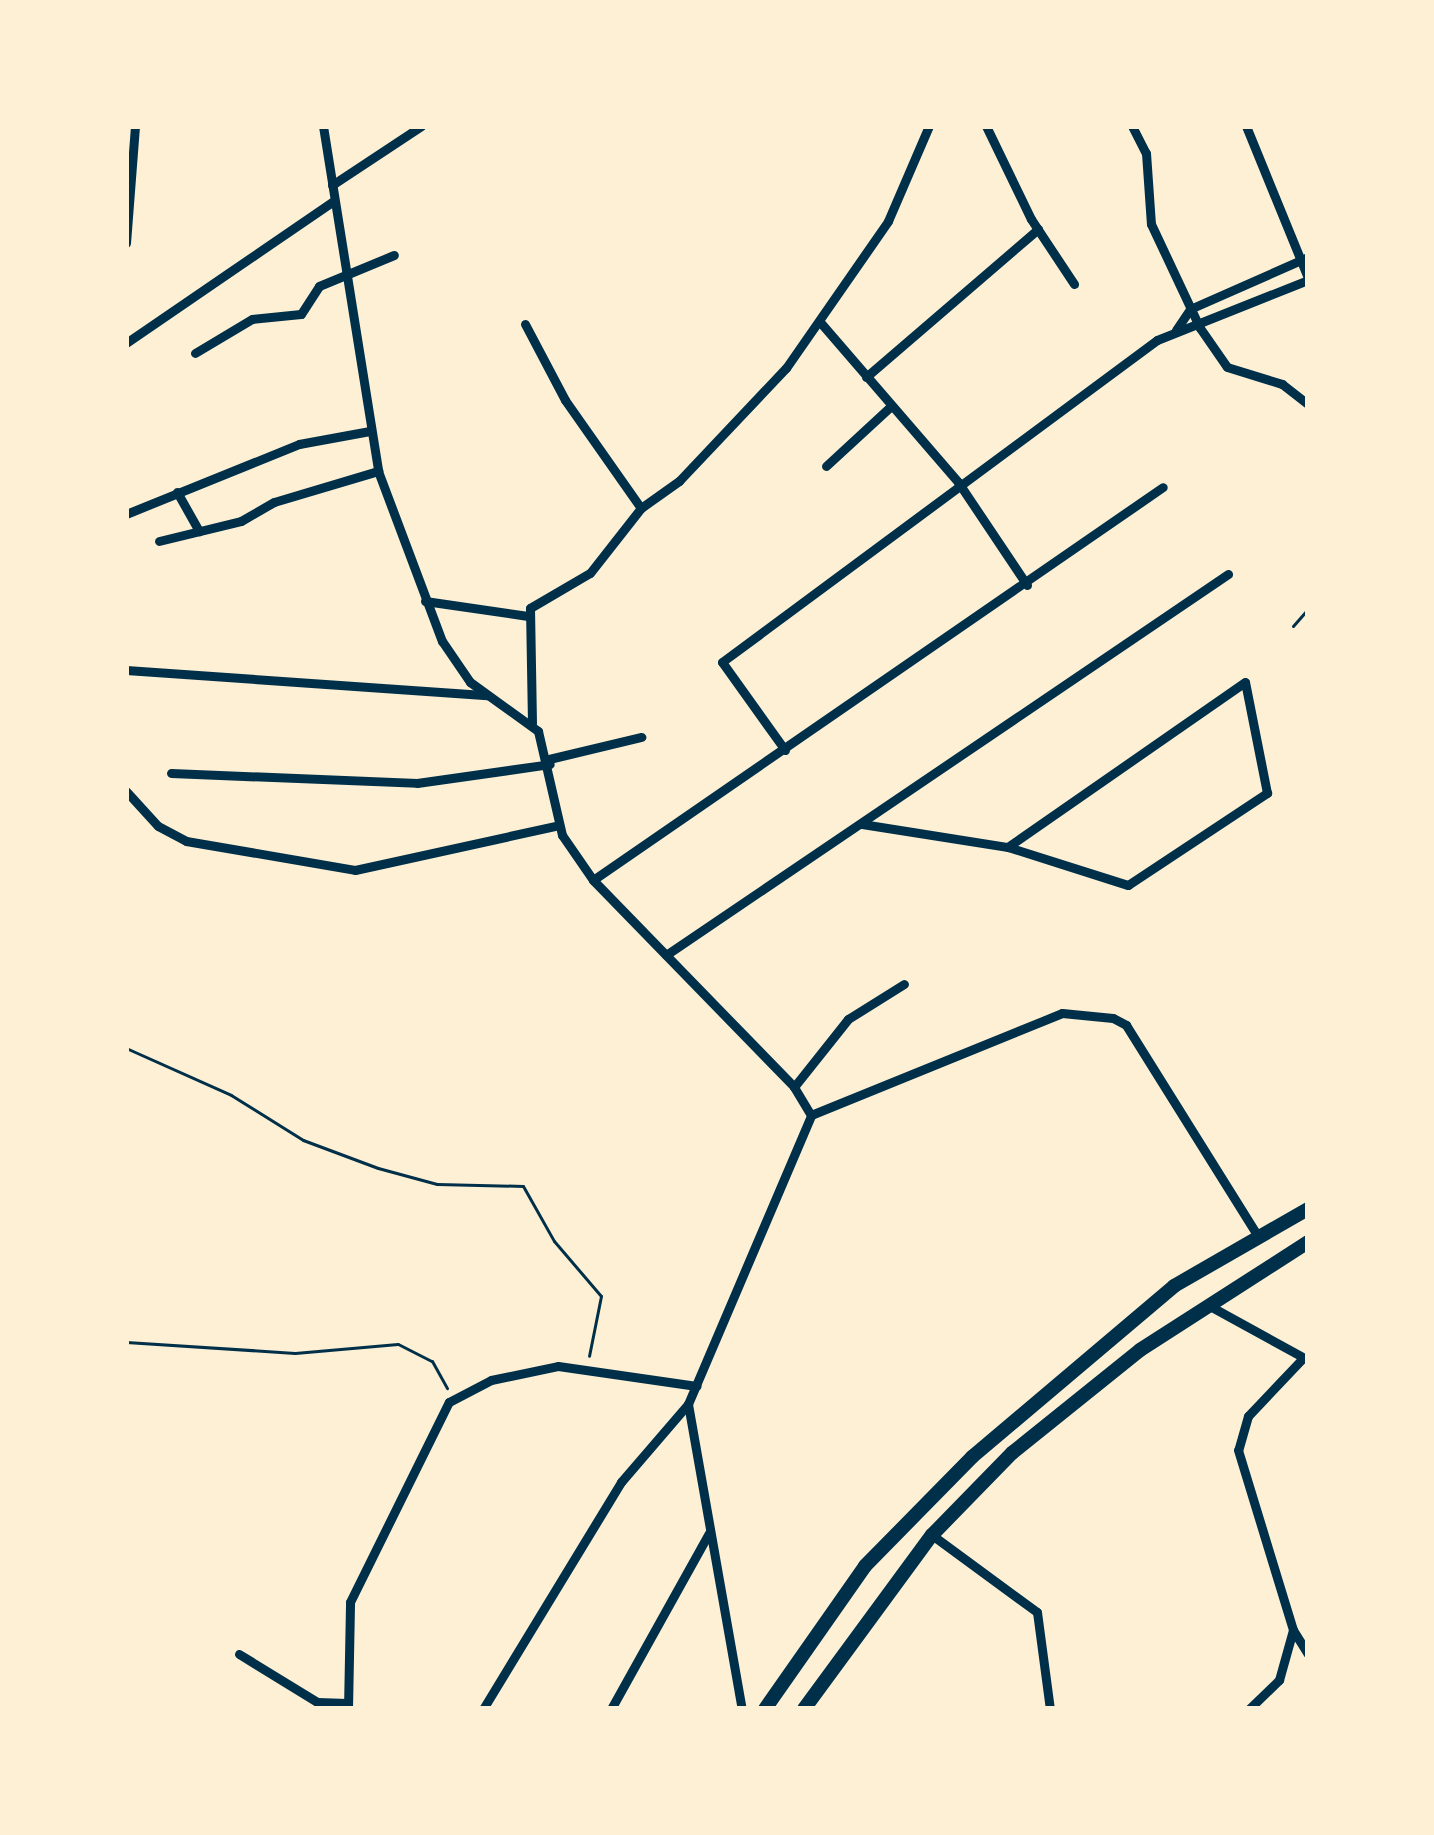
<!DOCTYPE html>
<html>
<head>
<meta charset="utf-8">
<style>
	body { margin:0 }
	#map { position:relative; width:1434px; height:1835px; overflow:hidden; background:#fdf0d5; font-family:Lato,sans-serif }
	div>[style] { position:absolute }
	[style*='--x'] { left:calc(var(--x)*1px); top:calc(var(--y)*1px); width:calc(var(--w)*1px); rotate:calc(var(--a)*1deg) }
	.path>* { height:3px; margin:-1.5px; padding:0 1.5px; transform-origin:1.5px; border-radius:1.5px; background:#003049 }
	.minor>* { height:9px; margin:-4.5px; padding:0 4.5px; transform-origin:4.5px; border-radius:4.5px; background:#003049 }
	.primary>* { height:14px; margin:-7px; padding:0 7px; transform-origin:7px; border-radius:7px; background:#003049 }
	span { translate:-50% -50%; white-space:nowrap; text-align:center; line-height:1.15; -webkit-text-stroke:9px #fdf0d5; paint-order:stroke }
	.frame { position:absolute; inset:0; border:129px solid #fdf0d5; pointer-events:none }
</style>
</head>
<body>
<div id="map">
	<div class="path">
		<div style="--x:1293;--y:626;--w:23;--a:-49"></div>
		<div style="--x:126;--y:1048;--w:115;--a:24.1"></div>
		<div style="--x:231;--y:1095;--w:85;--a:32"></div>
		<div style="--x:303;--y:1140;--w:80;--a:20.5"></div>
		<div style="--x:378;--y:1168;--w:61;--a:15.2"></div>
		<div style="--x:437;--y:1184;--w:86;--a:1.3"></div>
		<div style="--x:523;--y:1186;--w:63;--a:60.6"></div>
		<div style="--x:554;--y:1241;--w:72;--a:49.5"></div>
		<div style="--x:601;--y:1296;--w:61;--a:101.3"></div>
		<div style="--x:126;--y:1342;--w:169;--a:3.7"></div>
		<div style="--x:295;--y:1353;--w:103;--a:-5"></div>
		<div style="--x:398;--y:1344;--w:38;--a:27"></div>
		<div style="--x:432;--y:1361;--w:31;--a:61"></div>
	</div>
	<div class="minor">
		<div style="--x:323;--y:126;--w:349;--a:80.9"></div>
		<div style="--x:378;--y:471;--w:182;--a:69.4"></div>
		<div style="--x:442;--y:641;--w:50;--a:55.7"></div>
		<div style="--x:470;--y:682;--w:84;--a:35.8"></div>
		<div style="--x:538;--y:731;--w:107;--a:77"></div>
		<div style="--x:562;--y:835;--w:55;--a:55.4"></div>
		<div style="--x:593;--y:880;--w:289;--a:45.8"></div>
		<div style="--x:794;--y:1087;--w:33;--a:59"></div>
		<div style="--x:986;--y:126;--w:103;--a:64.2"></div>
		<div style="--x:1031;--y:219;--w:78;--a:56.5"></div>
		<div style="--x:1132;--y:126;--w:30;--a:63"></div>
		<div style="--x:1146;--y:153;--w:71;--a:86"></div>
		<div style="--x:1151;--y:224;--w:115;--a:64.8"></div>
		<div style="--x:1200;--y:328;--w:47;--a:55.3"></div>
		<div style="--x:1227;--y:367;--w:58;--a:17.2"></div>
		<div style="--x:1282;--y:384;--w:33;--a:38"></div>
		<div style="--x:1246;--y:126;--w:164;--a:67.8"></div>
		<div style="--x:332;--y:185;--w:107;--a:-33.5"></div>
		<div style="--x:126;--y:243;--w:117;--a:-85.6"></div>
		<div style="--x:820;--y:322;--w:211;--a:49.2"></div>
		<div style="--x:958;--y:482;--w:124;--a:56.2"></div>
		<div style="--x:525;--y:324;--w:86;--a:62.2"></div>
		<div style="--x:565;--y:400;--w:132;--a:54.9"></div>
		<div style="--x:1176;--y:330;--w:25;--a:-56"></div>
		<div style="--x:1190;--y:309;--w:129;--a:-23.8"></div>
		<div style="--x:126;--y:343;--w:251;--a:-34.4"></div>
		<div style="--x:195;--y:353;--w:66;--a:-30.8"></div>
		<div style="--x:252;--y:319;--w:49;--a:-5.8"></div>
		<div style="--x:301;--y:314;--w:33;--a:-57"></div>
		<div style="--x:319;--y:286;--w:81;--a:-22.5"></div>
		<div style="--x:866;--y:377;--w:227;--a:-40.7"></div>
		<div style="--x:826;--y:466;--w:88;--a:-42.7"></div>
		<div style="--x:177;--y:492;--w:45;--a:60.6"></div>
		<div style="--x:126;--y:514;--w:187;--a:-22"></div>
		<div style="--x:299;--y:444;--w:72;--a:-10.4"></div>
		<div style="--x:159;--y:541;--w:84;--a:-13.7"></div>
		<div style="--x:241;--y:521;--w:38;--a:-30"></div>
		<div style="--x:274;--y:502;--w:109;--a:-16.6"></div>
		<div style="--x:425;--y:601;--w:104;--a:8.3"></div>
		<div style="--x:126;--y:670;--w:362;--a:4"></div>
		<div style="--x:532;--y:723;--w:115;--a:-91"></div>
		<div style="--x:530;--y:608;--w:69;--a:-30.3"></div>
		<div style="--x:590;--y:573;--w:83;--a:-51.9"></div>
		<div style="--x:641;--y:508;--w:47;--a:-35.4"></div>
		<div style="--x:679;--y:481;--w:156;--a:-46.6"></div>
		<div style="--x:786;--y:368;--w:179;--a:-55.2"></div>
		<div style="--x:888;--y:221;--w:103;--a:-66.7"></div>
		<div style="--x:785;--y:750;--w:108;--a:-125.6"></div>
		<div style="--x:722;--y:662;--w:541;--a:-36.51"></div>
		<div style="--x:1157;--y:340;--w:162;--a:-21.7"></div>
		<div style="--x:549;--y:759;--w:95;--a:-13.4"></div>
		<div style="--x:171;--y:773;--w:246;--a:2.3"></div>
		<div style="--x:417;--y:783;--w:134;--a:-8.1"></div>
		<div style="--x:126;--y:791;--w:47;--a:47.6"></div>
		<div style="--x:158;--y:826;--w:32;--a:28"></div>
		<div style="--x:186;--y:841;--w:171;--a:9.7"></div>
		<div style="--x:355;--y:870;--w:209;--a:-12.4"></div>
		<div style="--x:862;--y:824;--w:148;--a:9"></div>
		<div style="--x:1008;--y:847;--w:126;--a:17.6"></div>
		<div style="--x:1128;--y:885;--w:167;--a:-33.5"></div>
		<div style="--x:1267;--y:793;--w:113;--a:-101.2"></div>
		<div style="--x:1245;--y:682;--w:289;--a:145.2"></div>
		<div style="--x:593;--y:880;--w:692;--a:-34.59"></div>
		<div style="--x:666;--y:955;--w:679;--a:-34.13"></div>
		<div style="--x:794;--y:1087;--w:87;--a:-51.5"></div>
		<div style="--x:848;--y:1019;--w:66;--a:-32"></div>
		<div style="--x:811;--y:1115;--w:271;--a:-22.1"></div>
		<div style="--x:1062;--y:1013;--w:51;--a:5.6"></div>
		<div style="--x:1113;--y:1018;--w:15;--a:28"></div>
		<div style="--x:1126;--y:1025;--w:248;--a:58"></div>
		<div style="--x:1208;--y:1305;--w:114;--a:28.8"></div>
		<div style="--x:1303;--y:1358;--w:80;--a:133.5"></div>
		<div style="--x:1248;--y:1416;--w:35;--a:106"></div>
		<div style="--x:1238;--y:1450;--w:188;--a:73"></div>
		<div style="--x:1293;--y:1630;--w:28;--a:58"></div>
		<div style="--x:688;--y:1404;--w:310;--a:80"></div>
		<div style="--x:932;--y:1535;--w:130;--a:36.3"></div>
		<div style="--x:1037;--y:1612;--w:98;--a:82.4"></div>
		<div style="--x:239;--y:1654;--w:92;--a:31.6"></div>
		<div style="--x:317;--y:1702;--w:30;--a:2"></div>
		<div style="--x:348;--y:1709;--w:107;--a:-88.9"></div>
		<div style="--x:350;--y:1602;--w:223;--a:-63.7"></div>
		<div style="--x:449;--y:1402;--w:47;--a:-27.6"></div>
		<div style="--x:491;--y:1380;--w:68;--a:-11.8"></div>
		<div style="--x:558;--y:1366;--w:140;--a:8.2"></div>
		<div style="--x:483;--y:1709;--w:266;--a:-58.7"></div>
		<div style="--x:621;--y:1482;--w:103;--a:-49.3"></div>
		<div style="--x:688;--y:1404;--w:314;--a:-66.9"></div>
		<div style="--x:611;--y:1709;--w:201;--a:-60.9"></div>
		<div style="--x:1249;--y:1709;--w:42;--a:-44"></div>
		<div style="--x:1279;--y:1680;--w:52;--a:-74.4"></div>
	</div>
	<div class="primary">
		<div style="--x:765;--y:1709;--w:174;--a:-55"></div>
		<div style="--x:865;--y:1566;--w:153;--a:-45.5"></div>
		<div style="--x:972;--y:1457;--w:265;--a:-40.2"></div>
		<div style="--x:1174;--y:1286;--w:155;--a:-29.9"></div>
		<div style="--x:804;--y:1709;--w:216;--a:-53.7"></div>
		<div style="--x:932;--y:1535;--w:115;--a:-45.7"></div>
		<div style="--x:1012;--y:1453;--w:164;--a:-38.8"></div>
		<div style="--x:1140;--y:1350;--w:200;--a:-32.7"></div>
	</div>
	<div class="frame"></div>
</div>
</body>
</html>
